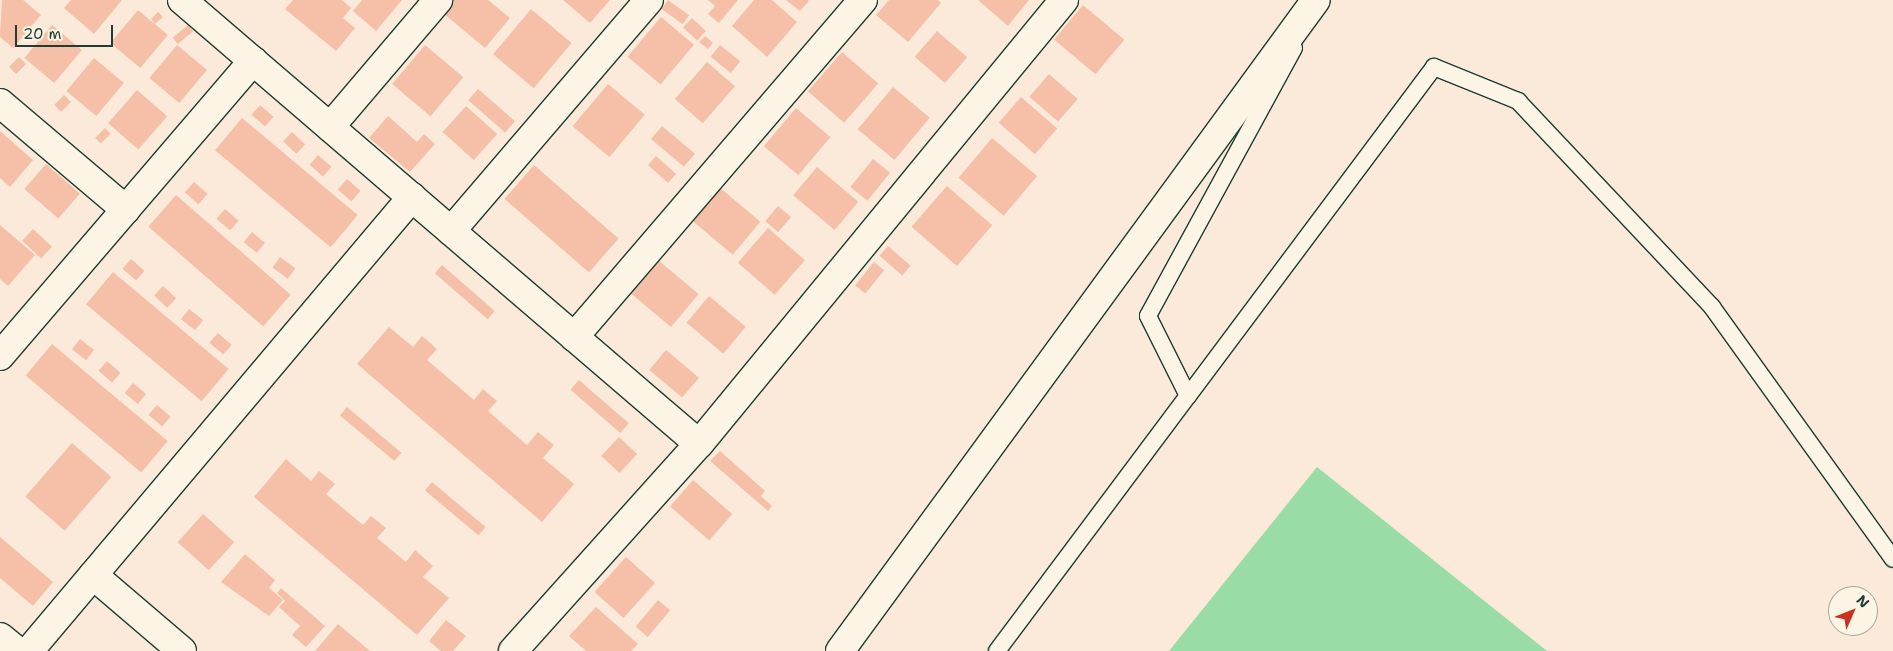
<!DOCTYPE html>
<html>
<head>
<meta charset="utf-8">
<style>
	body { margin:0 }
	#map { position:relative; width:1893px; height:651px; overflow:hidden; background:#fbead9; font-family:"Shantell Sans",sans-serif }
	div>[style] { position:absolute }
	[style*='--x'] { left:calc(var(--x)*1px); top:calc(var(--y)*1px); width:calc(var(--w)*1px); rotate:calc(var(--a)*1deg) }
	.green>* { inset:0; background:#9adca6 }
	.building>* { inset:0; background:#f5c0a7; transform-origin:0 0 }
	.roads { filter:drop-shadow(1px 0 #1f3d34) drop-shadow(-1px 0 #1f3d34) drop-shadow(0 1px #1f3d34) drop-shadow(0 -1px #1f3d34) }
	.service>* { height:16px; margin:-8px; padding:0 8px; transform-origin:8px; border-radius:8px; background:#fcf5e5 }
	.minor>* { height:28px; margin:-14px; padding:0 14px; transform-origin:14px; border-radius:14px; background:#fcf5e5 }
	span { translate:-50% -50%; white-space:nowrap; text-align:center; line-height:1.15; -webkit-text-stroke:4.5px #fcf5e5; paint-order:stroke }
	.north { position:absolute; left:1828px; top:586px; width:50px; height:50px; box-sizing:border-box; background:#fcf5e5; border:1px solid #a4ab9e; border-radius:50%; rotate:46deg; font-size:14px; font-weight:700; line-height:20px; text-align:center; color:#1f3d34 }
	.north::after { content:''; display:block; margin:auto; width:18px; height:22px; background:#c8321e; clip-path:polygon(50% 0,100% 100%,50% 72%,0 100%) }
	.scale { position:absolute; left:15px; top:25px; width:98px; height:22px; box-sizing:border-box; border:2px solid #1f3d34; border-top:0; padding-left:6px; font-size:15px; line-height:18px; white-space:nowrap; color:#1f3d34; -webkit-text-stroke:4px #fcf5e5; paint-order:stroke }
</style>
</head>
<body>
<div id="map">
	<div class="green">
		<div style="clip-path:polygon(1317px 467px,1547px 651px,1169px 651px)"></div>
	</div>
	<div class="building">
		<div style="clip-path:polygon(2px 0,23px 0,41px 15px,13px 48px,0 37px)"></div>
		<div style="clip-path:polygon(71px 0,122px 0,94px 34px,64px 8px)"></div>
		<div style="clip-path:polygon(293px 0,342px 0,351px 8px,343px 18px,355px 28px,336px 51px,285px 9px)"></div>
		<div style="clip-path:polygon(362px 0,402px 0,376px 31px,353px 11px)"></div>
		<div style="clip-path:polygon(454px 0,488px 0,510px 18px,485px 48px,443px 13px)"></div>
		<div style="clip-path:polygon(563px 0,610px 0,590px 23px)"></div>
		<div style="left:668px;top:0;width:26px;height:11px;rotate:36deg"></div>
		<div style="clip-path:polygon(708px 0,738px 0,719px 23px,708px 14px,715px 6px)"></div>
		<div style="clip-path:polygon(754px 0,772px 0,797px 22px,767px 57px,732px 26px)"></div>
		<div style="clip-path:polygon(786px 0,808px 0,809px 1px,800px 11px)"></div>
		<div style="clip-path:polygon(889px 0,938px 0,941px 3px,908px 42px,876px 15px)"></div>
		<div style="clip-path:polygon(978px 0,1029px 0,1008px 26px)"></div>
		<div style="left:1083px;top:5px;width:54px;height:45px;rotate:40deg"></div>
		<div style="left:531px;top:9px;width:53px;height:59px;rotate:40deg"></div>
		<div style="left:138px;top:10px;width:39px;height:43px;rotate:40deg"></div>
		<div style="clip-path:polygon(158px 12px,163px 17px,155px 24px,151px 19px)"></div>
		<div style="left:661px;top:17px;width:43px;height:52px;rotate:40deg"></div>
		<div style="left:692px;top:18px;width:19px;height:13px;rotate:43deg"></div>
		<div style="left:52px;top:25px;width:39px;height:43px;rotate:40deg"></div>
		<div style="left:188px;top:25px;width:8px;height:20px;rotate:50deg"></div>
		<div style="left:937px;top:31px;width:40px;height:34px;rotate:41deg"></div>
		<div style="clip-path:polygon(705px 36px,713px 43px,708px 49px,699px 42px)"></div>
		<div style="left:177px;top:45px;width:39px;height:43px;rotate:40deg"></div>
		<div style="left:425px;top:45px;width:50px;height:51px;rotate:40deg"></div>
		<div style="left:720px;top:45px;width:26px;height:15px;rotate:39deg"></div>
		<div style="left:842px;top:52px;width:48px;height:52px;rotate:41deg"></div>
		<div style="left:19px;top:57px;width:10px;height:14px;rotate:45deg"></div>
		<div style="left:94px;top:58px;width:39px;height:43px;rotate:40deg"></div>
		<div style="left:707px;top:62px;width:37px;height:49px;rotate:41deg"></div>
		<div style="left:1049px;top:74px;width:38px;height:30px;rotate:41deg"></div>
		<div style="left:608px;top:84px;width:48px;height:55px;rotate:40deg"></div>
		<div style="left:893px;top:87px;width:48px;height:55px;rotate:40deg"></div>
		<div style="left:478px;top:89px;width:49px;height:15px;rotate:41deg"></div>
		<div style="left:137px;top:90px;width:40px;height:44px;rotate:41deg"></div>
		<div style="left:64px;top:95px;width:10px;height:14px;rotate:45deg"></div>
		<div style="left:1021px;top:97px;width:48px;height:34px;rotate:41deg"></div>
		<div style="left:260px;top:105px;width:18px;height:13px;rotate:41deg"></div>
		<div style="left:466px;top:106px;width:42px;height:35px;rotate:42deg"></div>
		<div style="left:796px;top:108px;width:45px;height:50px;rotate:40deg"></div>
		<div style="clip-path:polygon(388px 116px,417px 142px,424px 134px,435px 144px,410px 172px,369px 138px)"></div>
		<div style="left:242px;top:118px;width:151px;height:42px;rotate:40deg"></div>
		<div style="left:662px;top:126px;width:43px;height:17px;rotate:40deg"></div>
		<div style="left:105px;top:128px;width:8px;height:14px;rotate:45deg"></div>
		<div style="clip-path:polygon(0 131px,33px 160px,10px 187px,0 178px)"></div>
		<div style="left:292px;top:132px;width:18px;height:13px;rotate:43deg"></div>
		<div style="left:992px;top:138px;width:59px;height:52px;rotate:40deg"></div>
		<div style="left:318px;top:155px;width:18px;height:13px;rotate:41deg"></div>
		<div style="left:656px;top:156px;width:27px;height:12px;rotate:42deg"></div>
		<div style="left:873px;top:159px;width:22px;height:36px;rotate:39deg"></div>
		<div style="left:46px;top:164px;width:45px;height:33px;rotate:41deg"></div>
		<div style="left:534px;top:165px;width:112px;height:45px;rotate:41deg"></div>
		<div style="left:817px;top:167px;width:54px;height:37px;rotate:40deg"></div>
		<div style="left:347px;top:179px;width:18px;height:14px;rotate:41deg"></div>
		<div style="left:194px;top:182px;width:18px;height:14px;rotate:41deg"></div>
		<div style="left:947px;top:186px;width:60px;height:54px;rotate:41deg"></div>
		<div style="left:719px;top:187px;width:54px;height:43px;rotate:40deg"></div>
		<div style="left:176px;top:195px;width:152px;height:42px;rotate:41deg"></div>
		<div style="left:778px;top:206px;width:17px;height:20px;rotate:40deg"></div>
		<div style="left:225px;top:209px;width:18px;height:13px;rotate:41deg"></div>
		<div style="clip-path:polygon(0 225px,35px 255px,8px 286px,0 279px)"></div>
		<div style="left:768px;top:228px;width:49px;height:46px;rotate:41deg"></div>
		<div style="left:33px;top:229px;width:26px;height:16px;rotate:43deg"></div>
		<div style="left:252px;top:232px;width:17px;height:13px;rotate:40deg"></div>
		<div style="left:888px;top:246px;width:30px;height:13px;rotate:41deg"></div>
		<div style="left:280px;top:257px;width:19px;height:13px;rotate:36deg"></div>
		<div style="left:131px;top:259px;width:18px;height:13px;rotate:41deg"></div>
		<div style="left:658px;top:260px;width:53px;height:43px;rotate:40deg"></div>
		<div style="left:874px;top:262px;width:13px;height:30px;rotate:39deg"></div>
		<div style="left:442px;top:265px;width:70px;height:11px;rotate:41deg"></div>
		<div style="left:113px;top:272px;width:151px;height:42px;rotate:40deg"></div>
		<div style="left:163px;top:286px;width:18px;height:13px;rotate:43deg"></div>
		<div style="left:709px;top:296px;width:48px;height:35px;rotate:40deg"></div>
		<div style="left:189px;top:309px;width:18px;height:13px;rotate:38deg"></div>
		<div style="clip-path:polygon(389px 327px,413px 347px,422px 336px,437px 349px,427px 360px,474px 400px,483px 389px,497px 401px,488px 411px,527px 445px,538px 432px,554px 445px,543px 458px,574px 484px,542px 522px,357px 364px)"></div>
		<div style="left:218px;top:333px;width:18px;height:13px;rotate:41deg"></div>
		<div style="left:80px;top:339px;width:18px;height:13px;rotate:38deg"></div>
		<div style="left:52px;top:344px;width:151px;height:41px;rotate:40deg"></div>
		<div style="left:666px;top:350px;width:43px;height:26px;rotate:40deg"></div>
		<div style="left:107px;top:361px;width:18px;height:13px;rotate:41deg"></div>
		<div style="left:579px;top:380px;width:66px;height:13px;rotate:41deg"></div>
		<div style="left:133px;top:383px;width:17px;height:13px;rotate:40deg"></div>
		<div style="left:157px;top:405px;width:18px;height:13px;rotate:41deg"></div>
		<div style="left:347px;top:407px;width:71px;height:11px;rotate:40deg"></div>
		<div style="left:619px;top:437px;width:25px;height:26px;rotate:43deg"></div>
		<div style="left:72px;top:443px;width:52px;height:71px;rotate:41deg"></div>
		<div style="clip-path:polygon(720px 451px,765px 491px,761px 496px,772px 506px,768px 511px,710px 461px)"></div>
		<div style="clip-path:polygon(286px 459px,311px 481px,319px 471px,335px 484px,326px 494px,363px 525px,371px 516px,386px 528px,377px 538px,406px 562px,415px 550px,433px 566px,423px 577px,449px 598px,417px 635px,254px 497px)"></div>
		<div style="left:693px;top:480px;width:52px;height:35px;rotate:41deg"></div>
		<div style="left:432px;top:482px;width:70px;height:11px;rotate:40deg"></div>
		<div style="left:203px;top:514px;width:42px;height:38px;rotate:42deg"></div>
		<div style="clip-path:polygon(0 537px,53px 582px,33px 606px,0 578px)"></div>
		<div style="clip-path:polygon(245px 554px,275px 580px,269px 588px,283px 600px,269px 616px,221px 582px)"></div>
		<div style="left:626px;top:557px;width:39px;height:47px;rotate:42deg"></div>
		<div style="clip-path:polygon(281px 588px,325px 626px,306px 647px,292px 635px,300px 626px,279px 607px,285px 601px,277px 593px)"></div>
		<div style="left:658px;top:600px;width:16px;height:35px;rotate:40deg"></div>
		<div style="clip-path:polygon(596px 607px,638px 644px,631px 651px,586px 651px,569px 636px)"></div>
		<div style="clip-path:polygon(446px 620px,466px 636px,453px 651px,441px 651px,429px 641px)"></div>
		<div style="clip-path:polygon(338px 624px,370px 651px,315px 651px)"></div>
	</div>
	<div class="roads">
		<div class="service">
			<div style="--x:1294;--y:48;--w:305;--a:118.6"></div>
			<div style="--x:1148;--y:316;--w:89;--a:63.4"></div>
			<div style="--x:1188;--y:396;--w:411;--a:-53.2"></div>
			<div style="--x:1434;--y:67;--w:91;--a:22"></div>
			<div style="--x:1518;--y:101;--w:283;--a:46.7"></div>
			<div style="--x:1712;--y:307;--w:310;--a:54.3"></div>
			<div style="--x:997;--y:651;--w:319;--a:-53.2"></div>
		</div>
		<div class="minor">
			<div style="--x:182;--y:0;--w:681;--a:40.66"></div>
			<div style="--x:0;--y:103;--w:165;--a:40.3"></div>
			<div style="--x:330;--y:127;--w:167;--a:-49.6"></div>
			<div style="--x:451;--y:231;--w:304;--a:-49.4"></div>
			<div style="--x:574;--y:337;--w:444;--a:-49.4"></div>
			<div style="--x:0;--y:356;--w:389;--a:-49.4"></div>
			<div style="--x:93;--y:575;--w:117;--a:40.5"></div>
			<div style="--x:0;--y:637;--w:22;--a:39"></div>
			<div style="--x:29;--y:651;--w:594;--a:-49.85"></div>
			<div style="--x:513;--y:651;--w:278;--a:-48.1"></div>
			<div style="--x:699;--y:444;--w:575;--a:-50.58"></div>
			<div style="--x:840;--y:651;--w:806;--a:-53.83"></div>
		</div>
	</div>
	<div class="north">N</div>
	<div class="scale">20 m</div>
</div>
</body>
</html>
